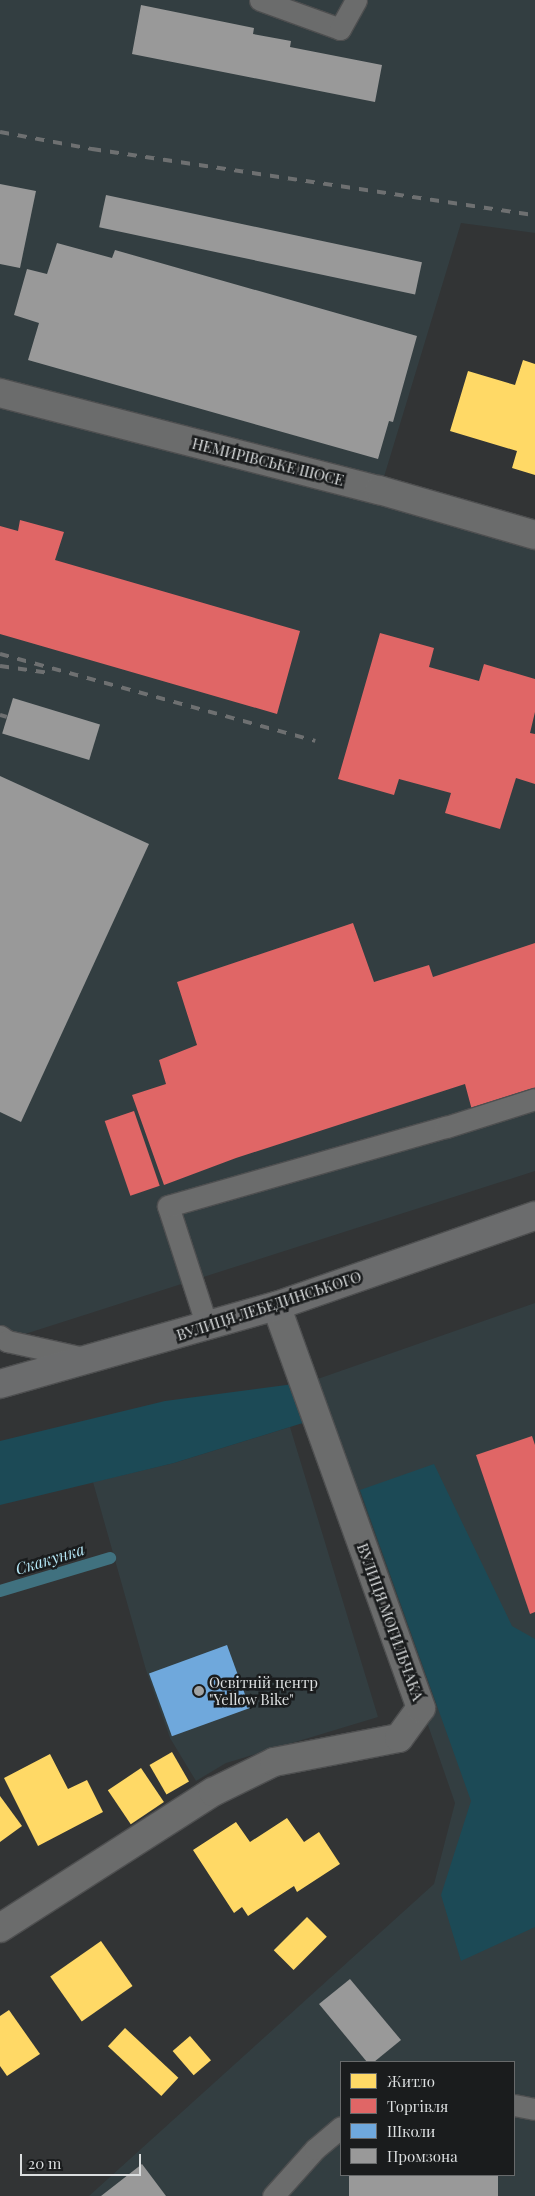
<!DOCTYPE html>
<html>
<head>
<meta charset="utf-8">
<style>
	body { margin:0 }
	#map { position:relative; width:535px; height:2196px; overflow:hidden; background:#323435; font-family:"Playfair Display",serif }
	div>[style] { position:absolute }
	[style*='--x'] { left:calc(var(--x)*1px); top:calc(var(--y)*1px); width:calc(var(--w)*1px); rotate:calc(var(--a)*1deg) }
	.built>* { inset:0; background:#333e41 }
	.green>* { inset:0; background:#1c4a56 }
	.homes>* { inset:0; background:#ffd966; transform-origin:0 0 }
	.shops>* { inset:0; background:#e06666; transform-origin:0 0 }
	.schools>* { inset:0; background:#6fa8dc; transform-origin:0 0 }
	.industry>* { inset:0; background:#999; transform-origin:0 0 }
	.stream>* { height:12px; margin:-6px; padding:0 6px; transform-origin:6px; border-radius:6px; background:#40717f }
	.roads { filter:drop-shadow(1px 0 #4e4f50) drop-shadow(-1px 0 #4e4f50) drop-shadow(0 1px #4e4f50) drop-shadow(0 -1px #4e4f50) }
	.lane>* { height:21px; margin:-10.5px; padding:0 10.5px; transform-origin:10.5px; border-radius:10.5px; background:#6b6c6c }
	.street>* { height:28px; margin:-14px; padding:0 14px; transform-origin:14px; border-radius:14px; background:#6b6c6c }
	.primary>* { height:28px; margin:-14px; padding:0 14px; transform-origin:14px; border-radius:14px; background:#6b6c6d }
	.rail>* { height:4px; margin-top:-2px; transform-origin:0; background:repeating-linear-gradient(90deg,#6e7071 0 9px,transparent 0 18px) }
	.dots>* { width:14px; height:14px; translate:-50% -50%; box-sizing:border-box; border:2px solid #1a1c1d; border-radius:50% }
	span { translate:-50% -50%; white-space:nowrap; text-align:center; line-height:1.15; -webkit-text-stroke:5px #1a1c1d; paint-order:stroke }
	.street-label { font-size:15px; color:#dcdfe0 }
	.poi-label { font-size:15px; color:#dcdfe0 }
	.left { translate:0 -50%; text-align:left }
	.water-label { font-size:16px; color:#b7e9f8; font-style:italic }
	.legend { position:absolute; left:340px; top:2061px; width:175px; height:115px; box-sizing:border-box; background:#1a1c1d; border:1px solid #686a6b; margin:0; padding:6px 9px; list-style:none; font-size:15px; color:#dcdfe0 }
	.legend li { display:flex; align-items:center; gap:10px; height:25px }
	.legend b { width:25px; border:1px solid #686a6b }
	.scale { position:absolute; left:20px; top:2154px; width:121px; height:22px; box-sizing:border-box; border:2px solid #dcdfe0; border-top:0; padding-left:6px; font-size:15px; line-height:18px; white-space:nowrap; color:#dcdfe0; -webkit-text-stroke:4px #1a1c1d; paint-order:stroke }
</style>
</head>
<body>
<div id="map">
	<div class="built">
		<div style="clip-path:polygon(0 0,535px 0,535px 233px,461px 223px,380px 490px,535px 535px,535px 1171px,0 1342px)"></div>
		<div style="clip-path:polygon(evenodd,535px 1303px,535px 2196px,89px 2196px,434px 1884px,455px 1803px,309px 1382px,535px 1303px,341px 2062px,514px 2062px,514px 2175px,341px 2175px,341px 2062px)"></div>
		<div style="clip-path:polygon(290px 1427px,378px 1717px,226px 1763px,196px 1781px,170px 1738px,146px 1670px,93px 1482px,174px 1463px)"></div>
	</div>
	<div class="green">
		<div style="clip-path:polygon(309px 1382px,322px 1417px,174px 1463px,0 1505px,0 1441px,165px 1401px)"></div>
		<div style="clip-path:polygon(434px 1464px,512px 1626px,535px 1639px,535px 1927px,461px 1961px,441px 1895px,471px 1801px,360px 1490px)"></div>
	</div>
	<div class="homes">
		<div style="clip-path:polygon(523px 360px,535px 364px,535px 475px,512px 468px,517px 451px,450px 431px,468px 371px,515px 385px)"></div>
		<div style="left:172px;top:1752px;width:34px;height:26px;rotate:60deg"></div>
		<div style="clip-path:polygon(50px 1754px,68px 1789px,87px 1780px,103px 1812px,38px 1846px,4px 1778px)"></div>
		<div style="left:141px;top:1768px;width:41px;height:40px;rotate:56deg"></div>
		<div style="clip-path:polygon(0 1796px,22px 1826px,0 1842px)"></div>
		<div style="clip-path:polygon(287px 1818px,304px 1842px,319px 1832px,340px 1864px,297px 1892px,294px 1886px,248px 1916px,242px 1907px,234px 1913px,193px 1850px,236px 1822px,250px 1842px)"></div>
		<div style="left:307px;top:1917px;width:28px;height:47px;rotate:45deg"></div>
		<div style="left:101px;top:1941px;width:55px;height:62px;rotate:55deg"></div>
		<div style="clip-path:polygon(9px 2010px,40px 2054px,7px 2076px,0 2066px,0 2016px)"></div>
		<div style="left:125px;top:2028px;width:73px;height:25px;rotate:43deg"></div>
		<div style="left:190px;top:2036px;width:32px;height:23px;rotate:49deg"></div>
	</div>
	<div class="shops">
		<div style="clip-path:polygon(20px 520px,64px 532px,55px 560px,300px 631px,277px 714px,0 634px,0 526px,18px 531px)"></div>
		<div style="clip-path:polygon(380px 633px,434px 648px,429px 667px,479px 681px,484px 664px,535px 679px,535px 712px,530px 733px,535px 734px,535px 784px,516px 778px,500px 829px,445px 813px,451px 793px,399px 779px,394px 795px,338px 779px)"></div>
		<div style="clip-path:polygon(353px 923px,374px 982px,429px 965px,433px 977px,535px 943px,535px 1092px,473px 1114px,465px 1084px,236px 1158px,164px 1185px,132px 1095px,166px 1084px,159px 1060px,197px 1045px,177px 982px)"></div>
		<div style="left:134px;top:1111px;width:79px;height:31px;rotate:71deg"></div>
		<div style="clip-path:polygon(532px 1436px,535px 1445px,535px 1612px,530px 1614px,476px 1455px)"></div>
	</div>
	<div class="schools">
		<div style="left:227px;top:1645px;width:67px;height:83px;rotate:70deg"></div>
	</div>
	<div class="industry">
		<div style="clip-path:polygon(141px 5px,254px 28px,253px 34px,291px 41px,290px 47px,382px 65px,375px 102px,132px 54px)"></div>
		<div style="clip-path:polygon(0 184px,36px 191px,20px 268px,0 264px)"></div>
		<div style="left:106px;top:195px;width:323px;height:33px;rotate:12deg"></div>
		<div style="clip-path:polygon(57px 243px,112px 258px,115px 250px,417px 336px,393px 422px,389px 421px,378px 459px,28px 360px,39px 323px,14px 315px,27px 269px,47px 274px)"></div>
		<div style="left:13px;top:698px;width:91px;height:37px;rotate:17deg"></div>
		<div style="clip-path:polygon(0 776px,149px 844px,21px 1122px,0 1112px)"></div>
		<div style="clip-path:polygon(350px 1979px,401px 2040px,374px 2062px,367px 2062px,319px 2004px)"></div>
		<div style="clip-path:polygon(142px 2164px,166px 2196px,101px 2196px)"></div>
		<div style="left:349px;top:2175px;width:149px;height:22px"></div>
	</div>
	<div class="stream">
		<div style="--x:0;--y:1591;--w:115;--a:-16.7"></div>
	</div>
	<div class="roads">
		<div class="lane">
			<div style="--x:260;--y:0;--w:85;--a:19.9"></div>
			<div style="--x:340;--y:29;--w:33;--a:-61"></div>
			<div style="--x:207;--y:1326;--w:126;--a:-108"></div>
			<div style="--x:168;--y:1206;--w:289;--a:-15.9"></div>
			<div style="--x:446;--y:1127;--w:93;--a:-17.5"></div>
			<div style="--x:0;--y:1336;--w:9;--a:36"></div>
			<div style="--x:7;--y:1341;--w:83;--a:12.5"></div>
			<div style="--x:514;--y:2105;--w:21;--a:11"></div>
			<div style="--x:273;--y:2196;--w:63;--a:-48.2"></div>
			<div style="--x:315;--y:2149;--w:34;--a:-40"></div>
		</div>
		<div class="street">
			<div style="--x:0;--y:393;--w:391;--a:14.4"></div>
			<div style="--x:379;--y:490;--w:162;--a:16.1"></div>
			<div style="--x:0;--y:1928;--w:253;--a:-32.6"></div>
			<div style="--x:213;--y:1792;--w:68;--a:-26.2"></div>
			<div style="--x:274;--y:1762;--w:127;--a:-10.9"></div>
			<div style="--x:399;--y:1738;--w:37;--a:-54"></div>
			<div style="--x:421;--y:1708;--w:427;--a:-109.8"></div>
		</div>
		<div class="primary">
			<div style="--x:0;--y:1384;--w:287;--a:-15.8"></div>
			<div style="--x:276;--y:1306;--w:274;--a:-19.2"></div>
		</div>
	</div>
	<div class="rail">
		<div style="--x:0;--y:132;--w:94;--a:10.5"></div>
		<div style="--x:92;--y:149;--w:448;--a:8.5"></div>
		<div style="--x:0;--y:654;--w:327;--a:15.4"></div>
		<div style="--x:0;--y:666;--w:50;--a:8"></div>
		<div style="--x:0;--y:715;--w:7;--a:16"></div>
	</div>
	<div class="dots">
		<div style="left:199px;top:1691px;background:#a0a3a4"></div>
	</div>
	<div class="street-label">
		<span style="left:268px;top:462px;rotate:14deg">НЕМИРІВСЬКЕ ШОСЕ</span>
		<span style="left:269px;top:1306px;rotate:-18deg">ВУЛИЦЯ ЛЕБЕДИНСЬКОГО</span>
		<span style="left:390px;top:1622px;rotate:70deg">ВУЛИЦЯ МОГИЛЬЧАКА</span>
	</div>
	<div class="poi-label">
		<span class="left" style="left:209px;top:1691px">Освітній центр<br>"Yellow Bike"</span>
	</div>
	<div class="water-label">
		<span style="left:50px;top:1559px;rotate:-17deg">Скакунка</span>
	</div>
	<ul class="legend">
	<li><b style="height:14px;background:#ffd966"></b>Житло</li>
	<li><b style="height:14px;background:#e06666"></b>Торгівля</li>
	<li><b style="height:14px;background:#6fa8dc"></b>Школи</li>
	<li><b style="height:14px;background:#999"></b>Промзона</li>
	</ul>
	<div class="scale">20 m</div>
</div>
</body>
</html>
